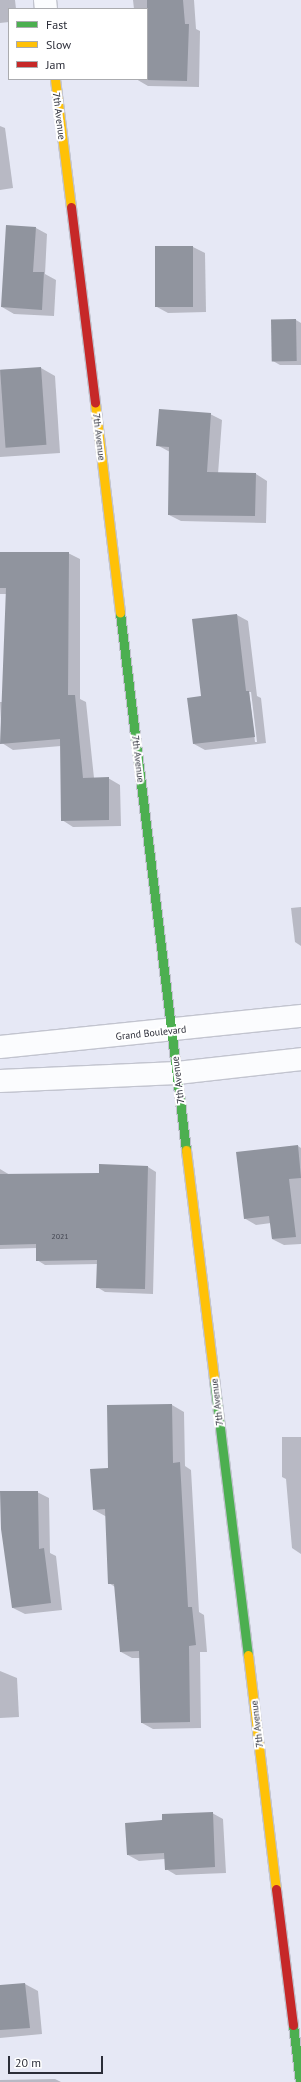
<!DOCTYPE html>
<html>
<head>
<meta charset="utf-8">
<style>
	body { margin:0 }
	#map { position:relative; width:301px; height:2082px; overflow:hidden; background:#e6e8f5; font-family:"PT Sans",sans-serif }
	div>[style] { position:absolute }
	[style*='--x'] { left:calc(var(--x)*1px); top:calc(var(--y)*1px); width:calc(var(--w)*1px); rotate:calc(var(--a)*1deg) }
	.shadow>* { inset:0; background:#0003 }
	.building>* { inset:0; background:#90949e; transform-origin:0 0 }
	.roads { filter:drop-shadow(1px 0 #c2c4cf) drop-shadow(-1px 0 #c2c4cf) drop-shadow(0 1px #c2c4cf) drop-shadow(0 -1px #c2c4cf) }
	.street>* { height:22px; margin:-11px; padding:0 11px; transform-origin:11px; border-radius:11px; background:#fbfcfe }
	.fast>* { height:9px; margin:-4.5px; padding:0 4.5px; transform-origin:4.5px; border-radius:4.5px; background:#4caf50 }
	.slow>* { height:9px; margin:-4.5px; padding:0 4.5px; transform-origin:4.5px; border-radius:4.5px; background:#ffc107 }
	.jam>* { height:9px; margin:-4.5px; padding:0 4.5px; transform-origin:4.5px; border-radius:4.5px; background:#c62828 }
	span { translate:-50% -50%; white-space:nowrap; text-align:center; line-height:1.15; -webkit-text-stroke:4px #fff; paint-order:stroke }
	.number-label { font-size:8px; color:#444752 }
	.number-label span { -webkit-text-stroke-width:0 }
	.street-label { font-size:10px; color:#2b2d38 }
	.legend { position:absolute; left:8px; top:8px; width:140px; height:72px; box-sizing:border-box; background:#fff; border:1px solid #aaabaf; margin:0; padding:5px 7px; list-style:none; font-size:12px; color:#2b2d38 }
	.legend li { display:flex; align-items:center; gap:8px; height:20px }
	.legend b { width:20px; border:1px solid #aaabaf }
	.scale { position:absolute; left:8px; top:2056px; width:95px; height:18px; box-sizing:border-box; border:2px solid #2b2d38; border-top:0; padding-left:5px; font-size:12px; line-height:14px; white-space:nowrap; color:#2b2d38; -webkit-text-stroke:3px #fff; paint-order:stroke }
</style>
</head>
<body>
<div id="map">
	<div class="shadow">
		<div style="clip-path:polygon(0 0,15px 0,16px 9px,9px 9px,9px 22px,0 23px)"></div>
		<div style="clip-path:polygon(133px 0,194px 0,196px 29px,200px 31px,199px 87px,148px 86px,136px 79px,147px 79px,147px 9px,134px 9px)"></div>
		<div style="clip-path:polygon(0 126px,5px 128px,13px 188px,0 190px)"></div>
		<div style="clip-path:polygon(36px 228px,47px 234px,45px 274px,56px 280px,54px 316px,14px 314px,2px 307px)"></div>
		<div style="clip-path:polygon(156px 247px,193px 247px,205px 253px,206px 312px,168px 313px,157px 307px)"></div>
		<div style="clip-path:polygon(296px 320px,301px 323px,301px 365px,280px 365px,273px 361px)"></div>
		<div style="clip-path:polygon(41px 368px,55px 376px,60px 453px,0 457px,0 370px)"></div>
		<div style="clip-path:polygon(210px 414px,222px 420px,218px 474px,256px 474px,267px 481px,266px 523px,181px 521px,169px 515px,170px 452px,157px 445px)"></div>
		<div style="clip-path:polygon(0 553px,68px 553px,80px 559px,80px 699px,86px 702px,94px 778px,108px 778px,120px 785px,121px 826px,73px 827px,62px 820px,61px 746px,13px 750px,2px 743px,0 702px,5px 702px,7px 594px,0 594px)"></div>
		<div style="clip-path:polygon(evenodd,237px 615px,248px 621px,257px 696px,261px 698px,266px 743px,205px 750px,194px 744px,202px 697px,237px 615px,249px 692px,251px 692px,257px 742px,255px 742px,249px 692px)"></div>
		<div style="clip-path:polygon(301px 907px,301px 946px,295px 942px,291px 908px)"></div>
		<div style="clip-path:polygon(298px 1146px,301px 1148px,301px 1244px,284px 1245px,272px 1239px,271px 1223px,256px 1225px,244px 1218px)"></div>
		<div style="clip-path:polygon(148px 1167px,156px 1172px,153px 1294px,105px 1292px,97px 1287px,98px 1264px,45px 1265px,37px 1260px,37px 1248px,0 1249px,0 1169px,10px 1175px,100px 1174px)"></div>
		<div style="clip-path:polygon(172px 1405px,184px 1412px,185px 1466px,191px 1470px,199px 1612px,204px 1615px,207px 1652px,200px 1652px,201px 1728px,153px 1729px,142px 1723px,140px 1658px,132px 1658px,121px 1652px,115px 1587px,109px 1583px,107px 1517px,94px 1510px,109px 1469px)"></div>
		<div style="clip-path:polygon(282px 1437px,301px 1437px,301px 1554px,292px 1548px,286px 1479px,282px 1477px)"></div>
		<div style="clip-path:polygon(37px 1492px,49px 1498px,50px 1553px,56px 1556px,62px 1610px,25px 1614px,13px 1608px)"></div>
		<div style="clip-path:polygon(0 1671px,17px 1678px,19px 1717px,0 1718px)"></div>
		<div style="clip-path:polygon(212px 1813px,223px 1819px,226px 1873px,176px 1875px,166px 1869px,165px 1859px,139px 1861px,128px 1855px,163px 1821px)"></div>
		<div style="clip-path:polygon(25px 1984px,38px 1991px,42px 2034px,0 2038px,0 1986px)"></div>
		<div style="clip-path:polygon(55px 2079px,61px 2082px,0 2082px,0 2080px)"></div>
	</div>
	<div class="building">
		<div style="clip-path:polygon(147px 0,183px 0,185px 24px,189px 24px,187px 81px,147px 80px)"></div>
		<div style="clip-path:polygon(6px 225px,36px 227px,33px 272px,44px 272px,42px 310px,1px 307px)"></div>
		<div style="left:155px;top:246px;width:38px;height:61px"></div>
		<div style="left:296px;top:319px;width:42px;height:25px;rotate:89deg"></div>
		<div style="left:41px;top:367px;width:78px;height:41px;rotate:86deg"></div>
		<div style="clip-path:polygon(159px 409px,211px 413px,207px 472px,256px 473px,255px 516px,168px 515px,169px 447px,156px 446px)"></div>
		<div style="clip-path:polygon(0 552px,69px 552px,68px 695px,75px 695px,83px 778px,109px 777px,109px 820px,61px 821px,60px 739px,0 744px,6px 588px,0 588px)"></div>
		<div style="clip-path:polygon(237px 614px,246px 691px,249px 691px,255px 737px,193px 744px,187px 698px,201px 696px,192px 619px)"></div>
		<div style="clip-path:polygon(298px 1145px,301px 1178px,289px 1179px,296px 1237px,272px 1239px,269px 1216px,244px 1219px,236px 1152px)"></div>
		<div style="clip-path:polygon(99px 1164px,148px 1166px,145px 1289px,96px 1288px,97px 1260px,36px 1261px,36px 1244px,0 1245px,0 1174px,99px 1173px)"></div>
		<div style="clip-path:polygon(172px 1404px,173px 1463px,180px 1462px,188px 1607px,192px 1607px,196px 1645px,189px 1646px,190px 1722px,141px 1723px,139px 1651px,120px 1652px,114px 1584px,108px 1584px,105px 1509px,93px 1510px,90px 1469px,108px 1468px,107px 1405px)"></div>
		<div style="clip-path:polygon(0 1491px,38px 1491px,39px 1549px,44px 1548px,51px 1603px,12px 1608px,1px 1529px)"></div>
		<div style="clip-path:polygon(213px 1812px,215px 1867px,165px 1870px,164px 1853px,127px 1855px,125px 1823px,162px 1820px,162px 1814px)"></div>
		<div style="clip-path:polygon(25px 1983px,30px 2028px,0 2030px,0 1985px)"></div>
	</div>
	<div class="roads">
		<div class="street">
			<div style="--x:45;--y:0;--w:9;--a:84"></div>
			<div style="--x:0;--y:1047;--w:303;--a:-5.9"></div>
			<div style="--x:0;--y:1081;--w:177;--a:-2.6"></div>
			<div style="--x:177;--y:1073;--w:125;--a:-6.4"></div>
		</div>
		<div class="fast">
			<div style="--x:120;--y:613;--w:541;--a:82.99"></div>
			<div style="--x:214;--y:1379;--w:278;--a:83"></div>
			<div style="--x:293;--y:2025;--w:57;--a:83"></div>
		</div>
		<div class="slow">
			<div style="--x:55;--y:79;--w:129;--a:82.9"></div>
			<div style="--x:95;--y:403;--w:211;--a:83.2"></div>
			<div style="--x:186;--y:1150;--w:231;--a:83"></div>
			<div style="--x:248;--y:1655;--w:236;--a:83.2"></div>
		</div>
		<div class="jam">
			<div style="--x:71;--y:207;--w:197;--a:83"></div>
			<div style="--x:276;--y:1889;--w:137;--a:82.9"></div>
		</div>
	</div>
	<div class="number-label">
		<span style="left:60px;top:1237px">2021</span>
	</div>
	<div class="street-label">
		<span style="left:59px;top:116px;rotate:83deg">7th Avenue</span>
		<span style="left:99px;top:437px;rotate:83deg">7th Avenue</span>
		<span style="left:138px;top:759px;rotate:83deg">7th Avenue</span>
		<span style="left:151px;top:1033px;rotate:-6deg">Grand Boulevard</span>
		<span style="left:178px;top:1080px;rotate:-97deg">7th Avenue</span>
		<span style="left:217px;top:1402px;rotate:-97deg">7th Avenue</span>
		<span style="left:257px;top:1724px;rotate:-97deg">7th Avenue</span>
	</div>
	<ul class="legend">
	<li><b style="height:5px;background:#4caf50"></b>Fast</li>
	<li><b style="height:5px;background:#ffc107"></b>Slow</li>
	<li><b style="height:5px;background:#c62828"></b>Jam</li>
	</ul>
	<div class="scale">20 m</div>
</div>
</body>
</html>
